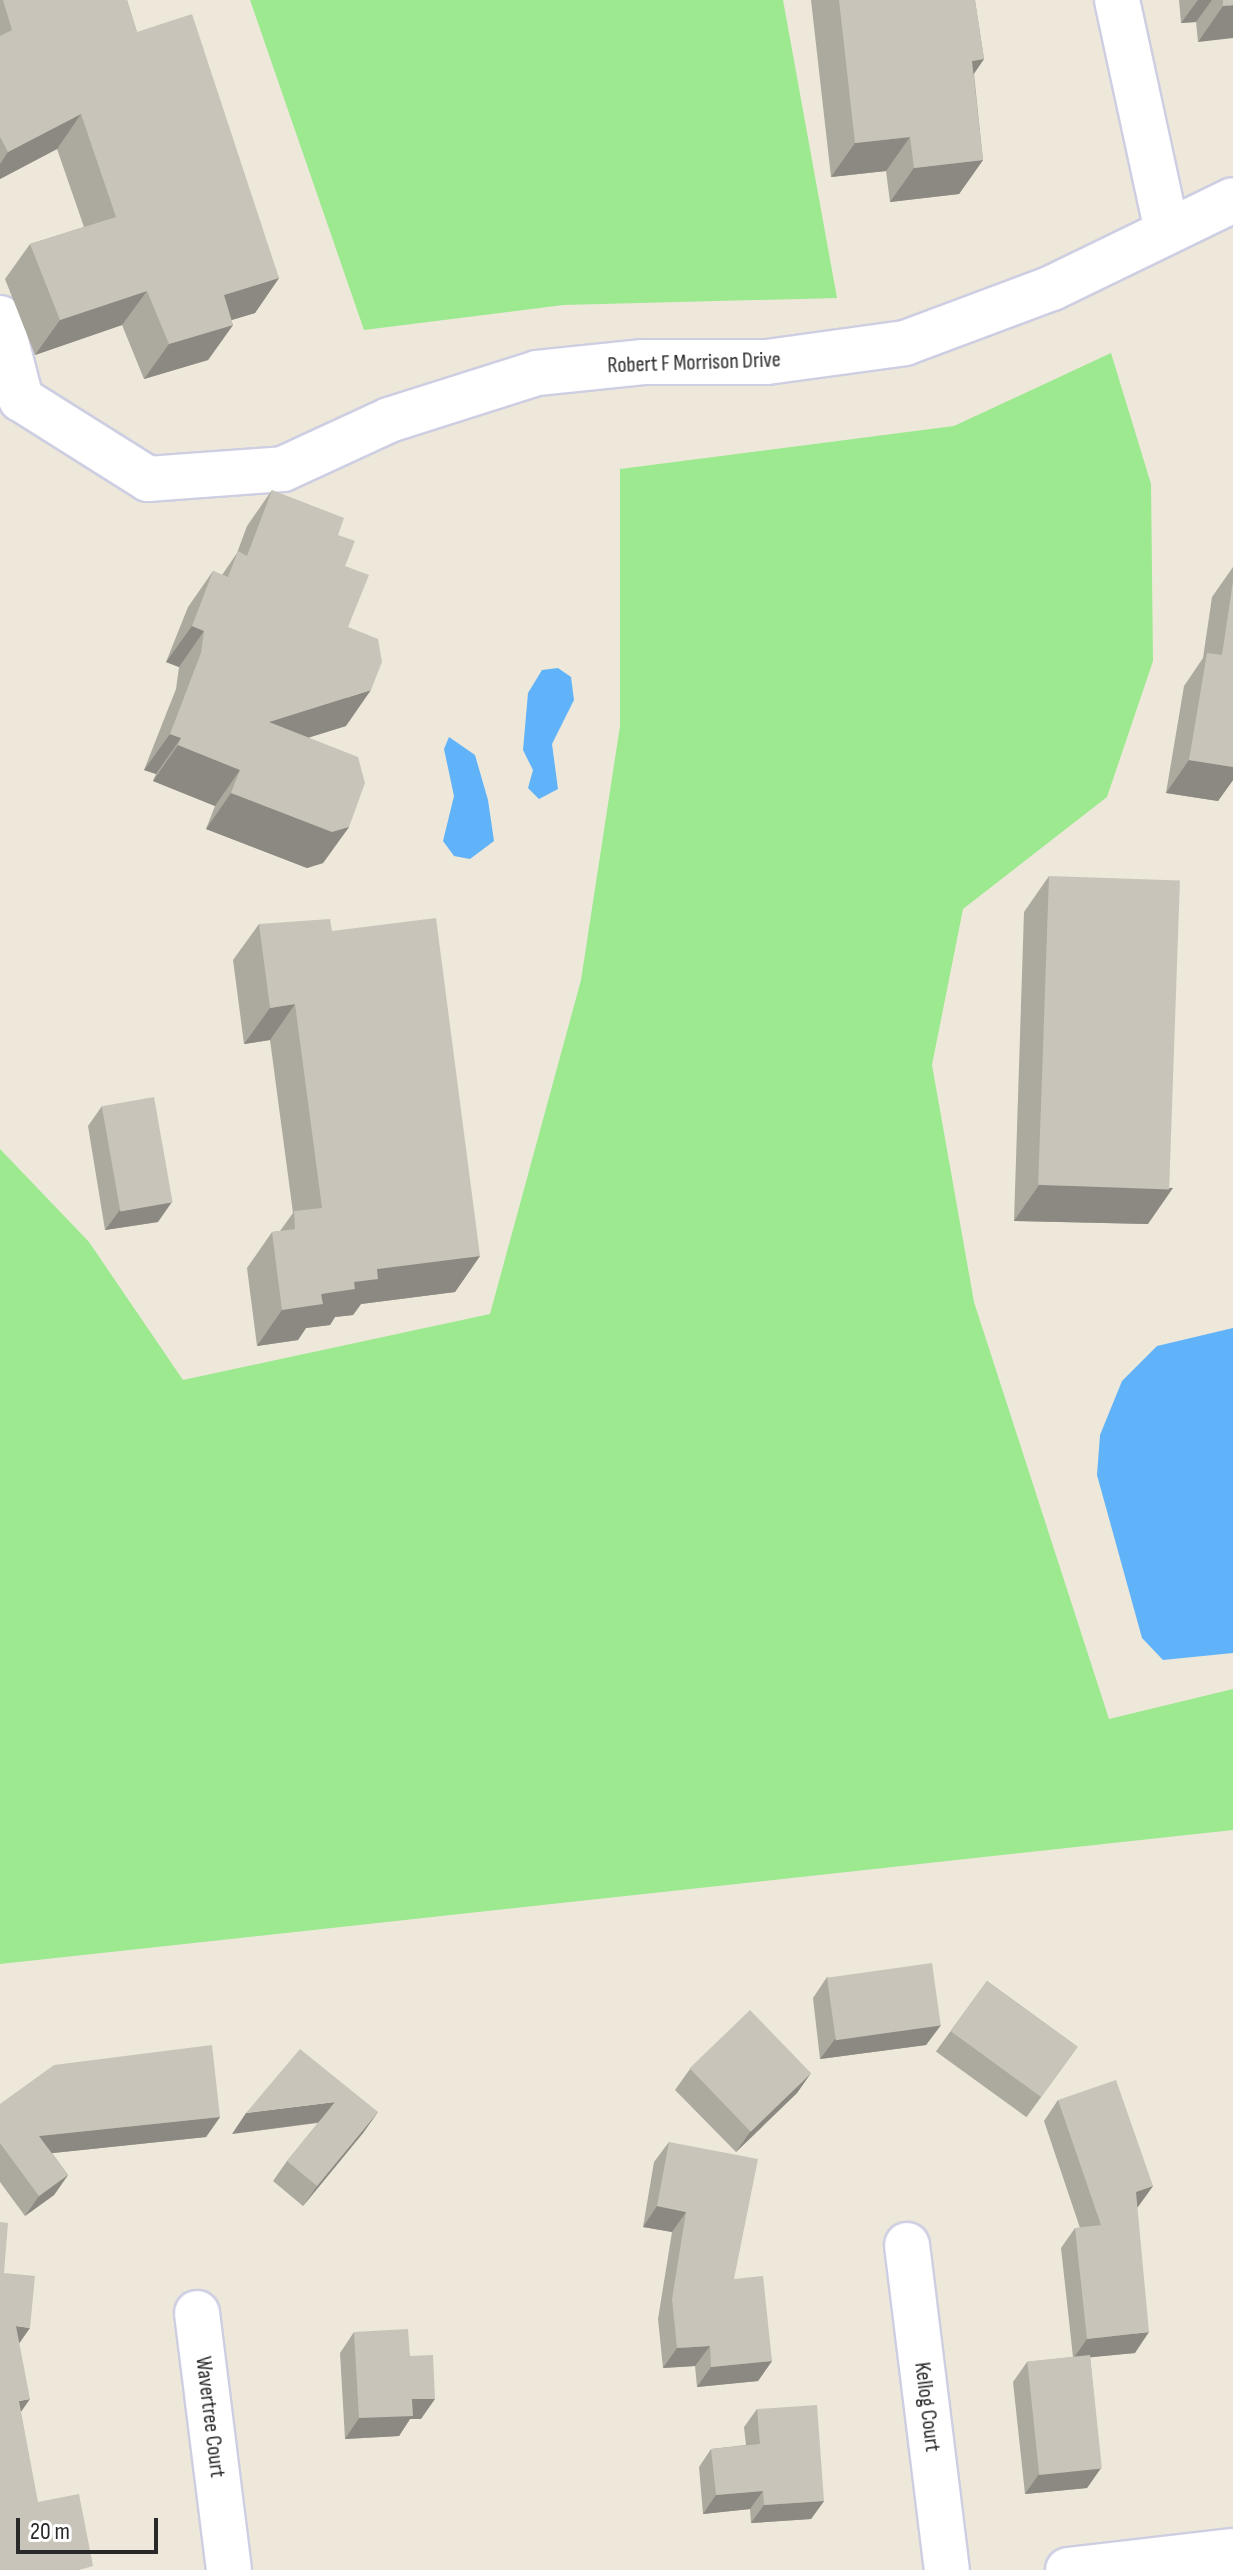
<!DOCTYPE html>
<html>
<head>
<meta charset="utf-8">
<style>
	body { margin:0 }
	#map { position:relative; width:1233px; height:2570px; overflow:hidden; background:#ede8d9; font-family:"Sofia Sans Condensed",sans-serif }
	div>[style] { position:absolute }
	[style*='--x'] { left:calc(var(--x)*1px); top:calc(var(--y)*1px); width:calc(var(--w)*1px); rotate:calc(var(--a)*1deg) }
	.green>* { inset:0; background:#9ce990 }
	.water>* { inset:0; background:#61b3f9 }
	.roads { filter:drop-shadow(2px 0 #cecee3) drop-shadow(-2px 0 #cecee3) drop-shadow(0 2px #cecee3) drop-shadow(0 -2px #cecee3) }
	.minor>* { height:44px; margin:-22px; padding:0 22px; transform-origin:22px; border-radius:22px; background:#fff }
	.wall>* { inset:0; background:#aca99f; transform-origin:0 0 }
	.shaded-wall>* { inset:0; background:#8c8982 }
	.building>* { inset:0; background:#c8c4b9; transform-origin:0 0 }
	span { translate:-50% -50%; white-space:nowrap; text-align:center; line-height:1.15; -webkit-text-stroke:8px #fff; paint-order:stroke }
	.street-label { font-size:22px; color:#292929 }
	.scale { position:absolute; left:16px; top:2518px; width:142px; height:36px; box-sizing:border-box; border:4px solid #292929; border-top:0; padding-left:10px; font-size:24px; line-height:28px; white-space:nowrap; color:#292929; -webkit-text-stroke:6px #fff; paint-order:stroke }
</style>
</head>
<body>
<div id="map">
	<div class="green">
		<div style="clip-path:polygon(250px 0,783px 0,837px 298px,563px 305px,364px 330px)"></div>
		<div style="clip-path:polygon(1111px 353px,1151px 484px,1153px 661px,1107px 797px,963px 909px,932px 1065px,974px 1302px,1109px 1719px,1233px 1689px,1233px 1830px,0 1964px,0 1149px,89px 1242px,183px 1380px,490px 1314px,581px 980px,620px 726px,620px 469px,954px 426px)"></div>
	</div>
	<div class="water">
		<div style="clip-path:polygon(558px 668px,571px 677px,574px 700px,552px 744px,558px 789px,539px 799px,528px 788px,533px 770px,523px 750px,528px 693px,542px 670px)"></div>
		<div style="clip-path:polygon(449px 737px,475px 755px,488px 800px,494px 841px,470px 859px,454px 856px,443px 841px,454px 796px,444px 749px)"></div>
		<div style="clip-path:polygon(1233px 1328px,1233px 1653px,1163px 1660px,1142px 1638px,1097px 1475px,1100px 1435px,1122px 1381px,1157px 1346px)"></div>
	</div>
	<div class="roads">
		<div class="minor">
			<div style="--x:1117;--y:0;--w:236;--a:77.8"></div>
			<div style="--x:0;--y:318;--w:84;--a:75.5"></div>
			<div style="--x:21;--y:399;--w:150;--a:32.2"></div>
			<div style="--x:148;--y:479;--w:135;--a:-4.2"></div>
			<div style="--x:283;--y:469;--w:117;--a:-24.8"></div>
			<div style="--x:389;--y:420;--w:155;--a:-17.6"></div>
			<div style="--x:537;--y:373;--w:107;--a:-5.9"></div>
			<div style="--x:643;--y:362;--w:124;--a:0"></div>
			<div style="--x:767;--y:362;--w:139;--a:-7.8"></div>
			<div style="--x:905;--y:343;--w:157;--a:-20.5"></div>
			<div style="--x:1052;--y:288;--w:201;--a:-25.9"></div>
			<div style="--x:907;--y:2245;--w:327;--a:83"></div>
			<div style="--x:197;--y:2313;--w:259;--a:82.9"></div>
			<div style="--x:1068;--y:2570;--w:166;--a:-6.6"></div>
		</div>
	</div>
	<div class="wall">
		<div style="clip-path:polygon(0 0,127px 0,137px 32px,279px 278px,255px 313px,231px 320px,233px 325px,208px 360px,144px 379px,122px 325px,35px 355px,5px 279px,30px 244px,84px 227px,57px 149px,0 179px)"></div>
		<div style="clip-path:polygon(811px 0,975px 0,984px 59px,974px 74px,983px 160px,959px 194px,890px 202px,886px 171px,831px 177px)"></div>
		<div style="clip-path:polygon(1179px 0,1233px 0,1198px 42px,1196px 22px,1181px 23px)"></div>
		<div style="clip-path:polygon(272px 490px,338px 535px,345px 566px,348px 627px,346px 726px,309px 737px,349px 827px,323px 863px,307px 868px,206px 829px,215px 806px,153px 781px,156px 774px,144px 770px,176px 689px,179px 667px,166px 662px,188px 607px,213px 571px,222px 575px,237px 553px,247px 526px)"></div>
		<div style="clip-path:polygon(1233px 567px,1233px 780px,1218px 801px,1166px 793px,1184px 686px,1203px 658px,1212px 597px)"></div>
		<div style="clip-path:polygon(1049px 876px,1148px 1224px,1014px 1221px,1024px 912px)"></div>
		<div style="clip-path:polygon(259px 924px,332px 931px,480px 1256px,455px 1292px,361px 1304px,353px 1315px,335px 1317px,330px 1325px,306px 1328px,298px 1340px,257px 1346px,247px 1268px,272px 1232px,280px 1231px,293px 1213px,270px 1040px,244px 1044px,233px 960px)"></div>
		<div style="clip-path:polygon(102px 1106px,158px 1222px,105px 1230px,88px 1126px)"></div>
		<div style="clip-path:polygon(827px 1977px,941px 2025px,926px 2045px,820px 2059px,813px 1998px)"></div>
		<div style="left:987px;top:1981px;width:112px;height:87px;rotate:36deg"></div>
		<div style="clip-path:polygon(690px 2069px,811px 2073px,797px 2093px,736px 2152px,675px 2090px)"></div>
		<div style="clip-path:polygon(1058px 2100px,1153px 2186px,1137px 2207px,1135px 2353px,1090px 2357px,1101px 2468px,1087px 2488px,1025px 2494px,1013px 2382px,1027px 2362px,1073px 2357px,1061px 2248px,1075px 2228px,1080px 2228px,1044px 2121px)"></div>
		<div style="clip-path:polygon(0 2104px,220px 2117px,206px 2137px,52px 2153px,68px 2175px,54px 2195px,25px 2216px,0 2182px)"></div>
		<div style="clip-path:polygon(378px 2112px,363px 2133px,303px 2206px,273px 2181px,287px 2161px,318px 2123px,232px 2134px)"></div>
		<div style="clip-path:polygon(669px 2142px,734px 2279px,772px 2361px,758px 2381px,697px 2387px,695px 2366px,663px 2368px,658px 2319px,672px 2232px,643px 2227px,654px 2162px)"></div>
		<div style="clip-path:polygon(354px 2332px,410px 2356px,421px 2419px,410px 2419px,399px 2436px,345px 2439px,340px 2353px)"></div>
		<div style="clip-path:polygon(757px 2409px,824px 2501px,811px 2519px,751px 2523px,750px 2509px,703px 2514px,699px 2467px,711px 2449px,746px 2445px,744px 2427px)"></div>
	</div>
	<div class="shaded-wall">
		<div style="clip-path:polygon(1198px 0,1212px 0,1196px 22px,1181px 23px)"></div>
		<div style="clip-path:polygon(1233px 5px,1233px 38px,1198px 42px,1223px 6px)"></div>
		<div style="clip-path:polygon(984px 59px,960px 93px,972px 61px)"></div>
		<div style="clip-path:polygon(81px 114px,57px 149px,0 179px,0 164px,8px 152px)"></div>
		<div style="clip-path:polygon(910px 137px,886px 171px,831px 177px,855px 143px)"></div>
		<div style="clip-path:polygon(983px 160px,959px 194px,890px 202px,914px 168px)"></div>
		<div style="clip-path:polygon(279px 278px,255px 313px,199px 330px,224px 295px)"></div>
		<div style="clip-path:polygon(147px 291px,122px 325px,35px 355px,60px 320px)"></div>
		<div style="clip-path:polygon(233px 325px,208px 360px,144px 379px,169px 344px)"></div>
		<div style="clip-path:polygon(192px 626px,204px 631px,179px 667px,166px 662px)"></div>
		<div style="clip-path:polygon(371px 690px,346px 726px,244px 758px,269px 722px)"></div>
		<div style="clip-path:polygon(170px 734px,181px 738px,156px 774px,144px 770px)"></div>
		<div style="clip-path:polygon(178px 745px,240px 770px,215px 806px,153px 781px)"></div>
		<div style="clip-path:polygon(1189px 760px,1233px 767px,1233px 780px,1218px 801px,1166px 793px)"></div>
		<div style="clip-path:polygon(231px 793px,349px 827px,323px 863px,307px 868px,206px 829px)"></div>
		<div style="clip-path:polygon(295px 1004px,270px 1040px,244px 1044px,270px 1008px)"></div>
		<div style="clip-path:polygon(1039px 1185px,1173px 1188px,1148px 1224px,1014px 1221px)"></div>
		<div style="clip-path:polygon(172px 1202px,158px 1222px,105px 1230px,120px 1210px)"></div>
		<div style="clip-path:polygon(480px 1256px,455px 1292px,361px 1304px,353px 1315px,335px 1317px,330px 1325px,306px 1328px,298px 1340px,257px 1346px,282px 1310px,354px 1282px,377px 1269px)"></div>
		<div style="clip-path:polygon(941px 2025px,926px 2045px,820px 2059px,835px 2039px)"></div>
		<div style="clip-path:polygon(811px 2073px,797px 2093px,736px 2152px,750px 2132px)"></div>
		<div style="clip-path:polygon(335px 2102px,321px 2122px,232px 2134px,246px 2113px)"></div>
		<div style="clip-path:polygon(378px 2112px,363px 2133px,303px 2206px,317px 2186px)"></div>
		<div style="clip-path:polygon(220px 2117px,206px 2137px,25px 2156px,39px 2136px)"></div>
		<div style="clip-path:polygon(68px 2175px,54px 2195px,25px 2216px,39px 2196px)"></div>
		<div style="clip-path:polygon(1153px 2186px,1138px 2207px,1122px 2213px,1136px 2192px)"></div>
		<div style="clip-path:polygon(657px 2206px,686px 2212px,672px 2232px,643px 2227px)"></div>
		<div style="clip-path:polygon(16px 2326px,30px 2328px,16px 2348px)"></div>
		<div style="clip-path:polygon(1149px 2332px,1135px 2353px,1073px 2359px,1087px 2339px)"></div>
		<div style="clip-path:polygon(710px 2346px,695px 2366px,663px 2368px,677px 2348px)"></div>
		<div style="clip-path:polygon(772px 2361px,758px 2381px,697px 2387px,711px 2367px)"></div>
		<div style="clip-path:polygon(30px 2399px,16px 2419px,19px 2401px)"></div>
		<div style="clip-path:polygon(412px 2399px,435px 2399px,421px 2419px,410px 2419px,399px 2436px,345px 2439px,359px 2418px)"></div>
		<div style="clip-path:polygon(1101px 2468px,1087px 2488px,1025px 2494px,1039px 2474px)"></div>
		<div style="clip-path:polygon(763px 2491px,750px 2509px,703px 2514px,716px 2495px)"></div>
		<div style="clip-path:polygon(824px 2501px,811px 2519px,751px 2523px,764px 2505px)"></div>
	</div>
	<div class="building">
		<div style="clip-path:polygon(3px 0,127px 0,137px 32px,192px 14px,279px 278px,224px 295px,233px 325px,169px 344px,147px 291px,60px 320px,30px 244px,116px 217px,81px 114px,8px 152px,0 137px,0 36px,12px 30px)"></div>
		<div style="clip-path:polygon(839px 0,975px 0,984px 59px,972px 61px,983px 160px,914px 168px,910px 137px,855px 143px)"></div>
		<div style="clip-path:polygon(1223px 0,1233px 0,1233px 5px,1223px 6px)"></div>
		<div style="clip-path:polygon(272px 490px,344px 518px,338px 535px,355px 541px,345px 566px,369px 575px,348px 627px,378px 639px,382px 662px,371px 690px,269px 722px,358px 757px,365px 783px,349px 827px,332px 832px,231px 793px,240px 770px,178px 745px,181px 738px,170px 734px,201px 653px,204px 631px,192px 626px,213px 571px,228px 577px,238px 551px,247px 556px)"></div>
		<div style="clip-path:polygon(1233px 581px,1233px 767px,1189px 760px,1207px 653px,1222px 655px)"></div>
		<div style="left:1049px;top:876px;width:131px;height:309px;rotate:2deg"></div>
		<div style="clip-path:polygon(436px 918px,480px 1256px,377px 1269px,378px 1279px,354px 1282px,355px 1289px,321px 1294px,323px 1304px,282px 1310px,272px 1232px,295px 1229px,294px 1211px,322px 1208px,295px 1004px,270px 1008px,259px 924px,330px 919px,332px 931px)"></div>
		<div style="left:154px;top:1097px;width:107px;height:53px;rotate:80deg"></div>
		<div style="left:932px;top:1963px;width:63px;height:106px;rotate:82deg"></div>
		<div style="left:987px;top:1981px;width:112px;height:62px;rotate:36deg"></div>
		<div style="left:750px;top:2010px;width:88px;height:84px;rotate:46deg"></div>
		<div style="clip-path:polygon(212px 2045px,220px 2117px,39px 2136px,68px 2175px,39px 2196px,0 2143px,0 2104px,54px 2065px)"></div>
		<div style="clip-path:polygon(300px 2049px,378px 2112px,317px 2186px,287px 2161px,335px 2102px,246px 2113px)"></div>
		<div style="clip-path:polygon(1116px 2080px,1153px 2186px,1136px 2192px,1149px 2332px,1087px 2339px,1075px 2228px,1101px 2225px,1058px 2100px)"></div>
		<div style="clip-path:polygon(669px 2142px,758px 2159px,734px 2279px,763px 2276px,772px 2361px,711px 2367px,710px 2346px,677px 2348px,672px 2299px,686px 2212px,657px 2206px)"></div>
		<div style="clip-path:polygon(0 2222px,8px 2223px,4px 2273px,35px 2276px,30px 2328px,16px 2326px,30px 2399px,19px 2401px,38px 2502px,79px 2494px,93px 2566px,79px 2570px,0 2570px)"></div>
		<div style="clip-path:polygon(408px 2329px,410px 2356px,433px 2355px,435px 2399px,412px 2399px,413px 2416px,359px 2418px,354px 2332px)"></div>
		<div style="left:1090px;top:2355px;width:114px;height:63px;rotate:84deg"></div>
		<div style="clip-path:polygon(817px 2405px,824px 2501px,764px 2505px,763px 2491px,716px 2495px,711px 2449px,760px 2444px,757px 2409px)"></div>
	</div>
	<div class="street-label">
		<span style="left:694px;top:363px;rotate:-2deg">Robert F Morrison Drive</span>
		<span style="left:927px;top:2407px;rotate:83deg">Kellog Court</span>
		<span style="left:210px;top:2417px;rotate:83deg">Wavertree Court</span>
	</div>
	<div class="scale">20 m</div>
</div>
</body>
</html>
